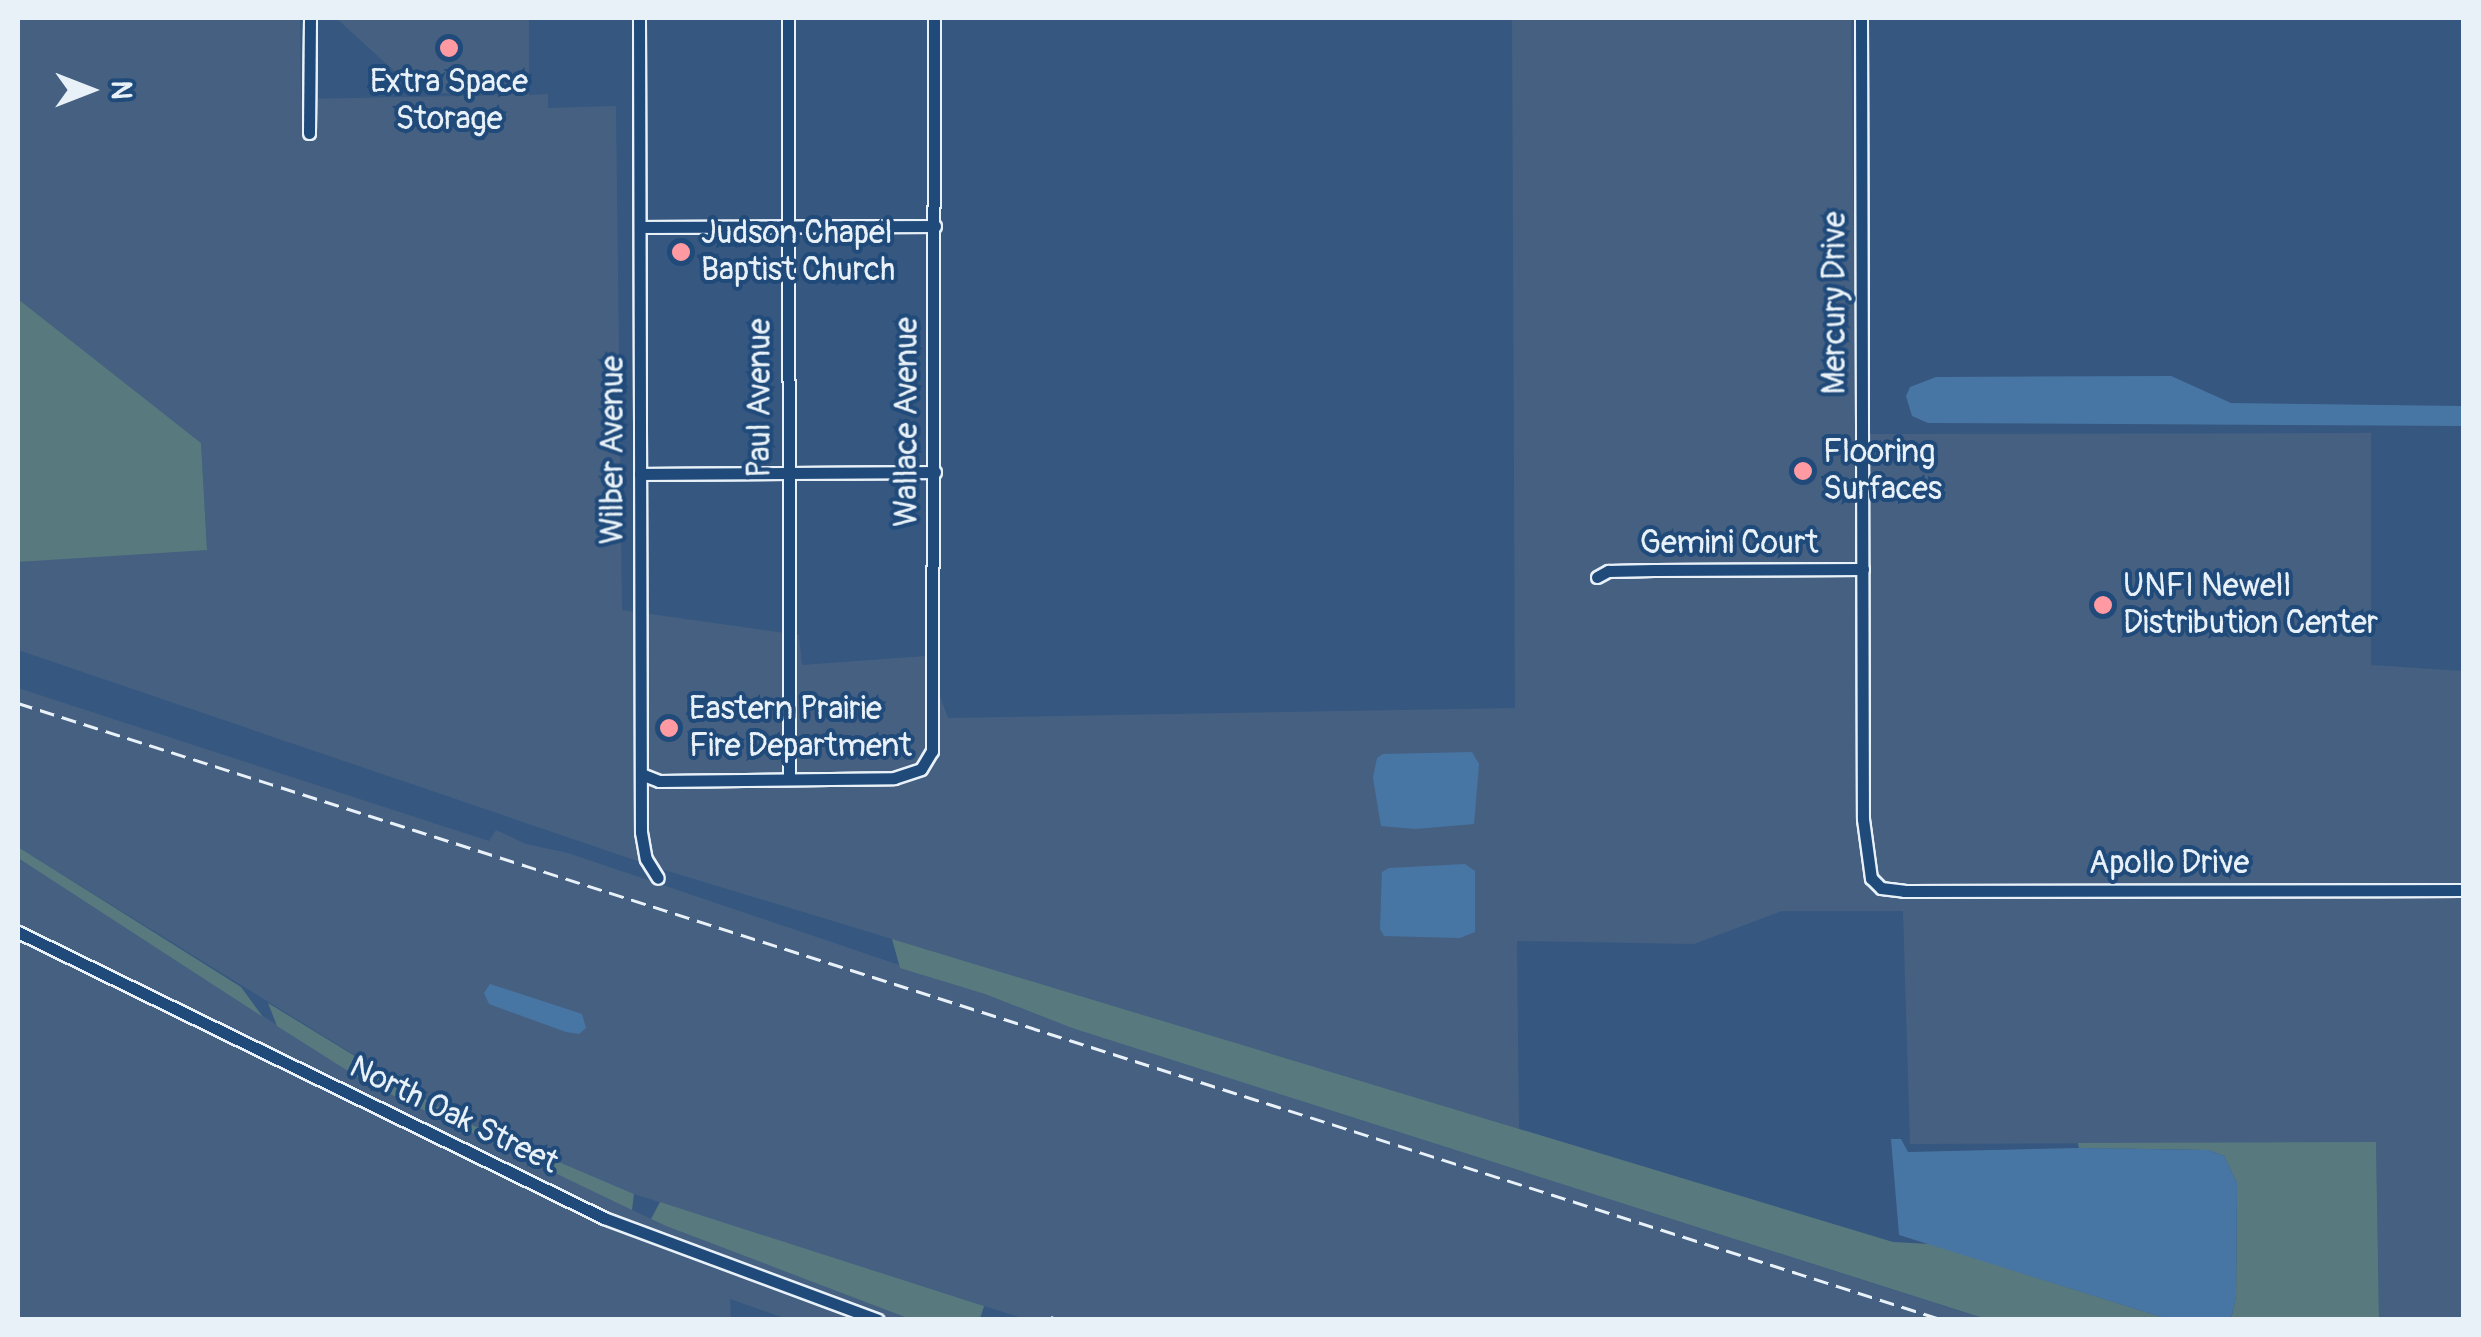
<!DOCTYPE html>
<html>
<head>
<meta charset="utf-8">
<style>
	body { margin:0 }
	#map { position:relative; width:2481px; height:1337px; overflow:hidden; background:#36577f; font-family:Pangolin,sans-serif }
	div>[style] { position:absolute }
	[style*='--x'] { left:calc(var(--x)*1px); top:calc(var(--y)*1px); width:calc(var(--w)*1px); rotate:calc(var(--a)*1deg) }
	.built>* { inset:0; background:#466082 }
	.green>* { inset:0; background:#587a7f }
	.water>* { inset:0; background:#4876a4 }
	.roads { filter:drop-shadow(2px 0 #e8f1f8) drop-shadow(-2px 0 #e8f1f8) drop-shadow(0 2px #e8f1f8) drop-shadow(0 -2px #e8f1f8) }
	.street>* { height:11px; margin:-5.5px; padding:0 5.5px; transform-origin:5.5px; border-radius:5.5px; background:#1f4a7a }
	.rail>* { height:2.5px; margin-top:-1.25px; transform-origin:0; background:repeating-linear-gradient(90deg,#e8f1f8 0 15px,transparent 0 23px) }
	.dots>* { width:28px; height:28px; translate:-50% -50%; box-sizing:border-box; border:5px solid #1f4a7a; border-radius:50% }
	span { translate:-50% -50%; white-space:nowrap; text-align:center; line-height:1.15; -webkit-text-stroke:8px #1f4a7a; paint-order:stroke }
	.poi-label { font-size:32px; color:#e8f1f8 }
	.left { translate:0 -50%; text-align:left }
	.street-label { font-size:32px; color:#e8f1f8 }
	.frame { position:absolute; inset:0; border:20px solid #e8f1f8; pointer-events:none }
	.north { position:absolute; left:40px; top:40px; width:100px; height:100px; -webkit-text-stroke:8px #1f4a7a; paint-order:stroke; rotate:90deg; font-size:28px; font-weight:700; line-height:40px; text-align:center; color:#e8f1f8 }
	.north::after { content:''; display:block; margin:auto; width:35px; height:45px; background:#e8f1f8; clip-path:polygon(50% 0,100% 100%,50% 72%,0 100%) }
</style>
</head>
<body>
<div id="map">
	<div class="built">
		<div style="clip-path:polygon(18px 18px,300px 18px,301px 99px,514px 95px,435px 93px,432px 79px,403px 79px,336px 18px,529px 18px,529px 95px,548px 94px,548px 108px,616px 106px,622px 610px,799px 635px,802px 665px,925px 656px,948px 718px,1515px 708px,1512px 18px,1851px 18px,1856px 434px,2371px 433px,2371px 665px,2463px 671px,2463px 1319px,2379px 1319px,2376px 1142px,1910px 1144px,1903px 911px,1782px 911px,1694px 944px,1517px 941px,1519px 1129px,658px 868px,18px 650px,18px 562px,207px 549px,201px 443px,18px 299px)"></div>
		<div style="clip-path:polygon(18px 688px,489px 841px,496px 830px,526px 844px,568px 853px,985px 994px,1072px 1028px,1985px 1319px,1025px 1319px,634px 1194px,458px 1119px,18px 847px)"></div>
		<div style="clip-path:polygon(18px 858px,367px 1083px,666px 1226px,910px 1319px,787px 1319px,730px 1299px,731px 1320px,18px 1319px)"></div>
	</div>
	<div class="green">
		<div style="clip-path:polygon(18px 299px,201px 443px,207px 550px,18px 562px)"></div>
		<div style="clip-path:polygon(18px 847px,241px 987px,263px 1017px,18px 858px)"></div>
		<div style="clip-path:polygon(892px 939px,1893px 1242px,1930px 1244px,2168px 1319px,1986px 1319px,1072px 1028px,985px 994px,900px 968px)"></div>
		<div style="clip-path:polygon(268px 1003px,458px 1119px,634px 1194px,632px 1210px,367px 1083px,277px 1026px)"></div>
		<div style="clip-path:polygon(2376px 1142px,2379px 1319px,2231px 1319px,2236px 1297px,2237px 1183px,2224px 1156px,2208px 1150px,2079px 1148px,2078px 1143px)"></div>
		<div style="clip-path:polygon(660px 1202px,984px 1306px,980px 1319px,910px 1319px,666px 1226px,651px 1219px)"></div>
	</div>
	<div class="water">
		<div style="clip-path:polygon(2171px 376px,2231px 403px,2463px 406px,2463px 426px,1928px 423px,1912px 416px,1906px 396px,1910px 387px,1936px 377px)"></div>
		<div style="clip-path:polygon(1472px 752px,1479px 764px,1474px 824px,1415px 829px,1381px 826px,1373px 778px,1377px 758px,1383px 754px)"></div>
		<div style="clip-path:polygon(1465px 864px,1475px 871px,1475px 932px,1460px 938px,1384px 936px,1380px 929px,1382px 872px,1389px 868px)"></div>
		<div style="clip-path:polygon(490px 984px,582px 1014px,586px 1028px,579px 1034px,566px 1032px,489px 1004px,484px 993px)"></div>
		<div style="clip-path:polygon(1891px 1139px,1901px 1139px,1908px 1152px,2079px 1148px,2208px 1150px,2224px 1156px,2237px 1183px,2236px 1297px,2231px 1319px,2168px 1319px,1899px 1235px)"></div>
	</div>
	<div class="roads">
		<div class="street">
			<div style="--x:639;--y:18;--w:814;--a:89.86"></div>
			<div style="--x:641;--y:832;--w:27;--a:80"></div>
			<div style="--x:646;--y:859;--w:22;--a:58"></div>
			<div style="--x:788;--y:18;--w:761;--a:89.92"></div>
			<div style="--x:1861;--y:18;--w:801;--a:89.86"></div>
			<div style="--x:1863;--y:819;--w:60;--a:82.3"></div>
			<div style="--x:1871;--y:878;--w:14;--a:45"></div>
			<div style="--x:1881;--y:888;--w:23;--a:7"></div>
			<div style="--x:1904;--y:891;--w:560;--a:-0.1"></div>
			<div style="--x:309;--y:133;--w:115;--a:-89.5"></div>
			<div style="--x:640;--y:227;--w:295;--a:-0.2"></div>
			<div style="--x:640;--y:474;--w:295;--a:-0.4"></div>
			<div style="--x:1597;--y:577;--w:13;--a:-29"></div>
			<div style="--x:1608;--y:571;--w:46;--a:-1.2"></div>
			<div style="--x:1654;--y:570;--w:209;--a:-0.3"></div>
			<div style="--x:641;--y:774;--w:19;--a:21"></div>
			<div style="--x:659;--y:781;--w:235;--a:-0.7"></div>
			<div style="--x:894;--y:778;--w:28;--a:-18"></div>
			<div style="--x:921;--y:769;--w:21;--a:-59"></div>
			<div style="--x:932;--y:751;--w:733;--a:-89.84"></div>
			<div style="--x:18;--y:932;--w:652;--a:26.01"></div>
			<div style="--x:604;--y:1218;--w:292;--a:20.4"></div>
		</div>
	</div>
	<div class="rail">
		<div style="--x:18;--y:703;--w:2021;--a:17.77"></div>
		<div style="--x:1051;--y:1317;--w:9;--a:21"></div>
	</div>
	<div class="dots">
		<div style="left:449px;top:48px;background:#ff9aa2"></div>
		<div style="left:681px;top:252px;background:#ff9aa2"></div>
		<div style="left:1803px;top:471px;background:#ff9aa2"></div>
		<div style="left:2103px;top:605px;background:#ff9aa2"></div>
		<div style="left:669px;top:728px;background:#ff9aa2"></div>
	</div>
	<div class="poi-label">
		<span style="left:449px;top:101px">Extra Space<br>Storage</span>
		<span class="left" style="left:701px;top:252px">Judson Chapel<br>Baptist Church</span>
		<span class="left" style="left:1823px;top:471px">Flooring<br>Surfaces</span>
		<span class="left" style="left:2123px;top:605px">UNFI Newell<br>Distribution Center</span>
		<span class="left" style="left:689px;top:728px">Eastern Prairie<br>Fire Department</span>
	</div>
	<div class="street-label">
		<span style="left:1835px;top:303px;rotate:-90deg">Mercury Drive</span>
		<span style="left:760px;top:398px;rotate:-90deg">Paul Avenue</span>
		<span style="left:907px;top:422px;rotate:-90deg">Wallace Avenue</span>
		<span style="left:613px;top:450px;rotate:-90deg">Wilber Avenue</span>
		<span style="left:1729px;top:543px">Gemini Court</span>
		<span style="left:2169px;top:863px">Apollo Drive</span>
		<span style="left:454px;top:1115px;rotate:26deg">North Oak Street</span>
	</div>
	<div class="frame"></div>
	<div class="north">N</div>
</div>
</body>
</html>
